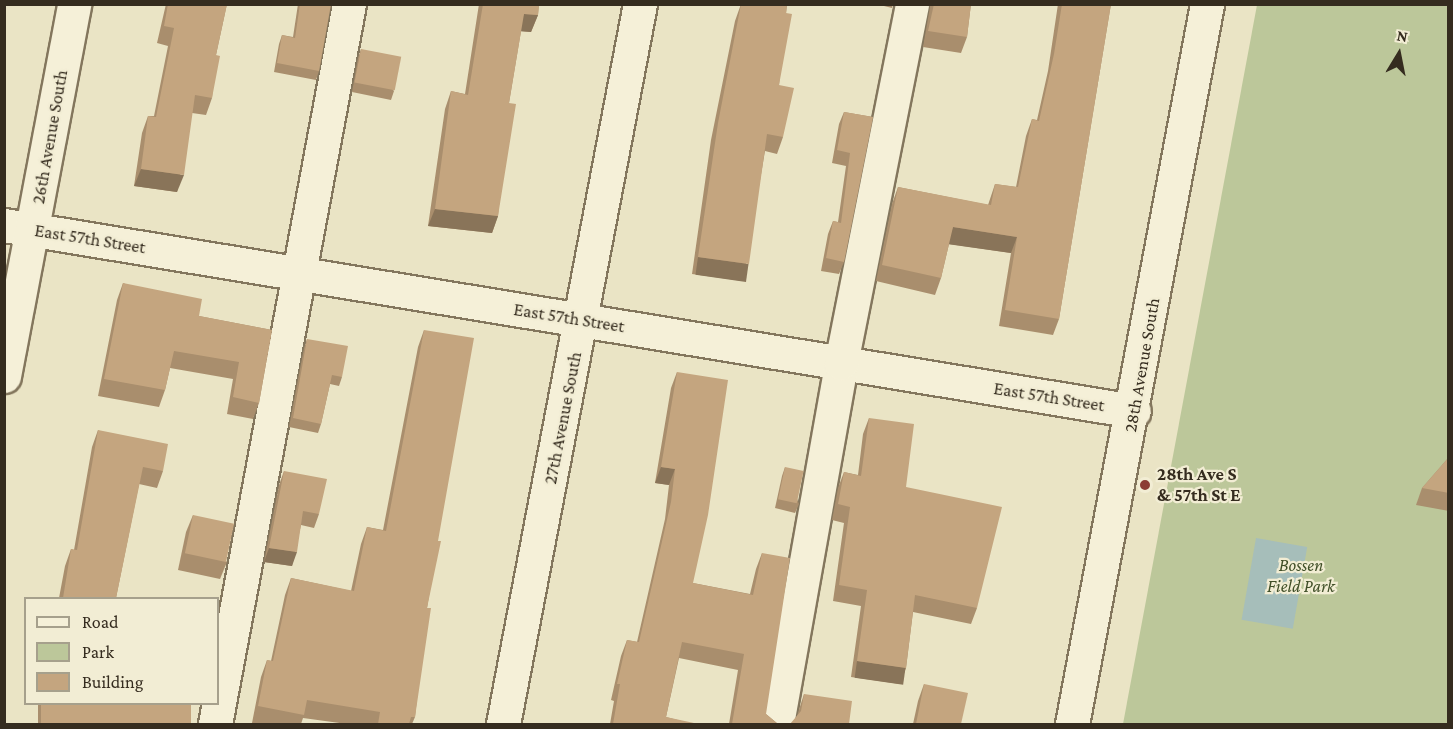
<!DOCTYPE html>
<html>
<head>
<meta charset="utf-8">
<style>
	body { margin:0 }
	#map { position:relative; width:1453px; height:729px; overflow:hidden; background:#eae4c5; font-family:"Crimson Pro",serif }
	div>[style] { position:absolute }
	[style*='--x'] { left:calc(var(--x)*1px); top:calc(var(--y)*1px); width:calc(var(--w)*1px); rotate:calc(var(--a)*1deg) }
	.green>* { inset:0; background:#bcc79a }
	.water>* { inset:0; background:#a6beba; transform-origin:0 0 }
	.roads { filter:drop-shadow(2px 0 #83765d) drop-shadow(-2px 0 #83765d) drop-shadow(0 2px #83765d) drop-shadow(0 -2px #83765d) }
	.minor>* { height:33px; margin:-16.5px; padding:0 16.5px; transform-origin:16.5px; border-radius:16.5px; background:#f5f0d8 }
	.wall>* { inset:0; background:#a98e6d; transform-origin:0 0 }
	.shaded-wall>* { inset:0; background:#897459; transform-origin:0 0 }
	.building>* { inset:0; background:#c4a57f; transform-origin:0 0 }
	.dots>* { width:16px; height:16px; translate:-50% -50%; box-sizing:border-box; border:3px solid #f2edd4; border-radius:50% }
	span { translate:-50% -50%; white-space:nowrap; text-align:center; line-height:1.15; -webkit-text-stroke:4.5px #f2edd4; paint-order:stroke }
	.street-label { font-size:18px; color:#352c1f }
	.poi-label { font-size:18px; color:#352c1f; font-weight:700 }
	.left { translate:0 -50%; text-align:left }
	.park-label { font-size:18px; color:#404f28; font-style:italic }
	.frame { position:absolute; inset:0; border:6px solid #352c1f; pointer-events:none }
	.legend { position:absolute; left:24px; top:597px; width:195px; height:108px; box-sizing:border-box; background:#f2edd4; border:2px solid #a6a08c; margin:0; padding:8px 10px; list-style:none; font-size:18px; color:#352c1f }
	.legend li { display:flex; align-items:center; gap:12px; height:30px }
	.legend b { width:30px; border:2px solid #a6a08c }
	.north { position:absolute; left:1369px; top:24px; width:60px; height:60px; -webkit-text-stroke:4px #f2edd4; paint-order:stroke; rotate:10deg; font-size:16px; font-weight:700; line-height:24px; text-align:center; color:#352c1f }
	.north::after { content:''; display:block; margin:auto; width:21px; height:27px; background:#352c1f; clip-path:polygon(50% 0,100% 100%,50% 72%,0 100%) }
</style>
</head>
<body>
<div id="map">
	<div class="green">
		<div style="clip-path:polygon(1257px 5px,1448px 5px,1448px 724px,1123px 724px)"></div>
	</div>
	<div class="water">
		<div style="left:1256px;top:538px;width:52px;height:83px;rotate:10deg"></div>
	</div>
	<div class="roads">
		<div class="minor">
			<div style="--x:4;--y:225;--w:1145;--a:9.35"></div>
			<div style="--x:4;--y:376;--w:379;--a:-79.3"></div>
			<div style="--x:215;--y:724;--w:732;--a:-79.46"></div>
			<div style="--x:503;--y:724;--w:733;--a:-79.23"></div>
			<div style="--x:777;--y:724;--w:367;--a:-79.9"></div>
			<div style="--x:841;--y:363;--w:366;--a:-78.8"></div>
			<div style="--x:1072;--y:724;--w:733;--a:-79.38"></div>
		</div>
	</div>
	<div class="wall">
		<div style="clip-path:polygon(166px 4px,227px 4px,216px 55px,212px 98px,206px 115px,192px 113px,177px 192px,134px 186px,142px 133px,148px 116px,154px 116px,168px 46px,157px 43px)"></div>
		<div style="clip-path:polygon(298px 4px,331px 4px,319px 71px,316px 80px,274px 72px,279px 44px,282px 35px,293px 37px)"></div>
		<div style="clip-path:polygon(479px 4px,539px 4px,538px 15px,531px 32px,521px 31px,509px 103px,498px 216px,492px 233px,428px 226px,445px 109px,451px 91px,465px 94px)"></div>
		<div style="clip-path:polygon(741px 4px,787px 4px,779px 85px,783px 137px,777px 154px,765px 151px,743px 281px,692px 274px,711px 140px,735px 21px)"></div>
		<div style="clip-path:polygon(876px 4px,893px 4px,892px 8px)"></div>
		<div style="clip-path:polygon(929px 4px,971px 4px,967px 37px,961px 53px,923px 47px,930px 7px)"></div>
		<div style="clip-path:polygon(1058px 4px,1111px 4px,1059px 319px,1053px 335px,999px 326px,1011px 253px,949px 244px,941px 278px,935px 295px,876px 281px,892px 204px,898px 187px,988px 205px,995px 184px,1016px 187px,1026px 136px,1032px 119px,1037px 120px,1048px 71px)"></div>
		<div style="clip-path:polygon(361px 49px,394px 91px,391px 100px,352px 92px,358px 58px)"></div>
		<div style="clip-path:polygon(844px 112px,873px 117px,844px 262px,839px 274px,821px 271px,828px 234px,833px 221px,838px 222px,846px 166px,832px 163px,839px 124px)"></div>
		<div style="clip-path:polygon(123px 283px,199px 316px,272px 330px,259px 403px,253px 419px,227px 414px,233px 379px,170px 368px,165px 390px,159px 407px,98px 396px,117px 300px)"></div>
		<div style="clip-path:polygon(424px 330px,438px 541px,427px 608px,415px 717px,412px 724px,347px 724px,303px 718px,301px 724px,259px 724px,252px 723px,261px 677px,267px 660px,271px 661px,285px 595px,291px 578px,351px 591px,361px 544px,367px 527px,383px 530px,418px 347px)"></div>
		<div style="clip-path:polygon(307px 339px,342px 377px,339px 386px,330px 384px,321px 424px,318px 433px,289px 427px,304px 348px)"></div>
		<div style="clip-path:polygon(677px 372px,693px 583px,750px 594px,756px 569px,762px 553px,766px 714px,778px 724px,729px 724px,738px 670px,679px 658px,666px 717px,693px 724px,610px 724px,614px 701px,611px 700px,621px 656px,627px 640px,637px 642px,665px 519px,669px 485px,655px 483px,671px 388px)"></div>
		<div style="clip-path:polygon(869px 418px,906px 487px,977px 608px,971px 624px,913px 612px,906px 668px,900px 684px,851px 677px,861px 606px,833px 601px,844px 523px,832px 520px,838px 488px,844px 472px,858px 475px,863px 434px)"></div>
		<div style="clip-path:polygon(98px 430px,163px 471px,157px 488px,139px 484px,116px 598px,59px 598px,65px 566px,71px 549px,74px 550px,92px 447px)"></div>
		<div style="clip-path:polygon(1449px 457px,1449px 511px,1416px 505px,1422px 488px)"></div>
		<div style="clip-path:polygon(785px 467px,799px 504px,795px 513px,775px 508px,782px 476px)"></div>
		<div style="clip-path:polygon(284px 471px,319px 514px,314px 528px,301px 525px,292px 566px,264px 562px,279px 485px)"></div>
		<div style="clip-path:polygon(193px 515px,227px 562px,220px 579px,178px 570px,186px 532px)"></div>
		<div style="clip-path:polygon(924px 684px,961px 724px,913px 724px,918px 701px)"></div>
		<div style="clip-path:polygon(804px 694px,849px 724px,797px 716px)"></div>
		<div style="left:38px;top:704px;width:153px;height:20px"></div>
	</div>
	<div class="shaded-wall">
		<div style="clip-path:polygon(524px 14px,538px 15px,531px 32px,517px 31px)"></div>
		<div style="clip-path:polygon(141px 169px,184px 175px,177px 192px,134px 186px)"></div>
		<div style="clip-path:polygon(435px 209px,498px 216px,492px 233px,428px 226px)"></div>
		<div style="clip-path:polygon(953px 227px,1017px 237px,1011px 253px,947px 244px)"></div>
		<div style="left:698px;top:257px;width:51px;height:18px;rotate:8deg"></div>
		<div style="clip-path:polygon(661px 467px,675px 469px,669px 485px,655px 483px)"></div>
		<div style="clip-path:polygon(269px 548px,297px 552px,292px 566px,264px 562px)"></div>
		<div style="left:857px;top:661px;width:49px;height:17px;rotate:8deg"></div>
	</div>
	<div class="building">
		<div style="clip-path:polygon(168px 4px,227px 4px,216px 55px,220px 56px,212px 98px,195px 95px,184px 175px,141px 169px,148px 116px,156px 117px,174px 28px,164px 26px)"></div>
		<div style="clip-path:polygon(300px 4px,331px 4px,319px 71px,277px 63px,282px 35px,295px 38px)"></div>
		<div style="clip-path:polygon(483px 4px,539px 4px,538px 15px,524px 14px,509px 103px,516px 104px,498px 216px,435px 209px,451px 91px,468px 95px)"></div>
		<div style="clip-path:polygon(741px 4px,749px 6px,749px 4px,787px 4px,786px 13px,792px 14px,779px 85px,794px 88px,783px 137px,767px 134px,749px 264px,698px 257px,718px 123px)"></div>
		<div style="clip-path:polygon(934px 4px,971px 4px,967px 37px,928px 31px)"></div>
		<div style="clip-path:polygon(1062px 4px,1111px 4px,1059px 319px,1005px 310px,1017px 237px,953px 227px,941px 278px,882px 265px,898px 187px,991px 205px,995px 184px,1018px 187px,1032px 119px,1039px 121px,1054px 54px)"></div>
		<div style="left:361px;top:49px;width:41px;height:34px;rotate:11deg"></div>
		<div style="clip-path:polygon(844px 112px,873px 117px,844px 262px,826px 258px,833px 221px,841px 223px,850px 153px,837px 150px)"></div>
		<div style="clip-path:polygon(123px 283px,202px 299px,199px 316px,272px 330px,259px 403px,233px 397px,239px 362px,174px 351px,165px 390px,104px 379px)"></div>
		<div style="clip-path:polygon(424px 330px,474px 338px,438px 541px,441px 541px,427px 608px,431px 608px,415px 717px,411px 717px,409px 724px,378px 724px,380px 712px,307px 700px,304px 715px,258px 706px,267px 660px,273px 661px,291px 578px,354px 591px,367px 527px,386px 531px)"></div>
		<div style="clip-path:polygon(307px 339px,348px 346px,342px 377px,332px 375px,321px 424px,293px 418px)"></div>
		<div style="clip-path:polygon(677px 372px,728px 380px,708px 515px,693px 583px,753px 595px,762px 553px,790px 558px,766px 714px,778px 724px,732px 724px,744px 654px,682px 642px,666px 717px,694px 723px,693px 724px,613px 724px,620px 684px,617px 684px,627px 640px,639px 642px,671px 502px,675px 469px,661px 467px)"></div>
		<div style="clip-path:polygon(869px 418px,914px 424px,906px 487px,1002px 507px,977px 608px,915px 595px,906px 668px,857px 661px,867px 590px,839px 585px,850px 507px,838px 504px,844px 472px,861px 476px)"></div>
		<div style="clip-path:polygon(98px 430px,168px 444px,163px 471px,143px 467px,116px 598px,63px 598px,71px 549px,77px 550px)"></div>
		<div style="clip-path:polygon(1449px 457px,1449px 493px,1422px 488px)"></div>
		<div style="left:785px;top:467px;width:19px;height:33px;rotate:12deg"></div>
		<div style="clip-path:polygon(284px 471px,327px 479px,319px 514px,303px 511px,297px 552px,269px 548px)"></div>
		<div style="left:193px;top:515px;width:42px;height:39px;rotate:12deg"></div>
		<div style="clip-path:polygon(924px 684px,968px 693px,961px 724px,916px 724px)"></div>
		<div style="clip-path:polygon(804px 694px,852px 701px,849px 724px,790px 724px,801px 711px)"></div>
		<div style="left:41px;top:704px;width:150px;height:20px"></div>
	</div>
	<div class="dots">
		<div style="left:1145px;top:485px;background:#8c3d33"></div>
	</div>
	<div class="street-label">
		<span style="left:50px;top:137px;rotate:-80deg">26th Avenue South</span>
		<span style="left:90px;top:239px;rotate:9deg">East 57th Street</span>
		<span style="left:569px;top:318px;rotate:9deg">East 57th Street</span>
		<span style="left:1142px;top:365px;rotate:-80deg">28th Avenue South</span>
		<span style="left:1049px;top:397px;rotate:9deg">East 57th Street</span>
		<span style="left:563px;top:418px;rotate:-79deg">27th Avenue South</span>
	</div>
	<div class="poi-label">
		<span class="left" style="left:1157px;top:485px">28th Ave S<br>&amp; 57th St E</span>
	</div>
	<div class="park-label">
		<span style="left:1301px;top:576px">Bossen<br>Field Park</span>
	</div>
	<div class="frame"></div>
	<ul class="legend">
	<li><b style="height:8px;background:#f5f0d8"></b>Road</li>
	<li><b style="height:16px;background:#bcc79a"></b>Park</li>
	<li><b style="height:16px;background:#c4a57f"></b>Building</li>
	</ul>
	<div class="north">N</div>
</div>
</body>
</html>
